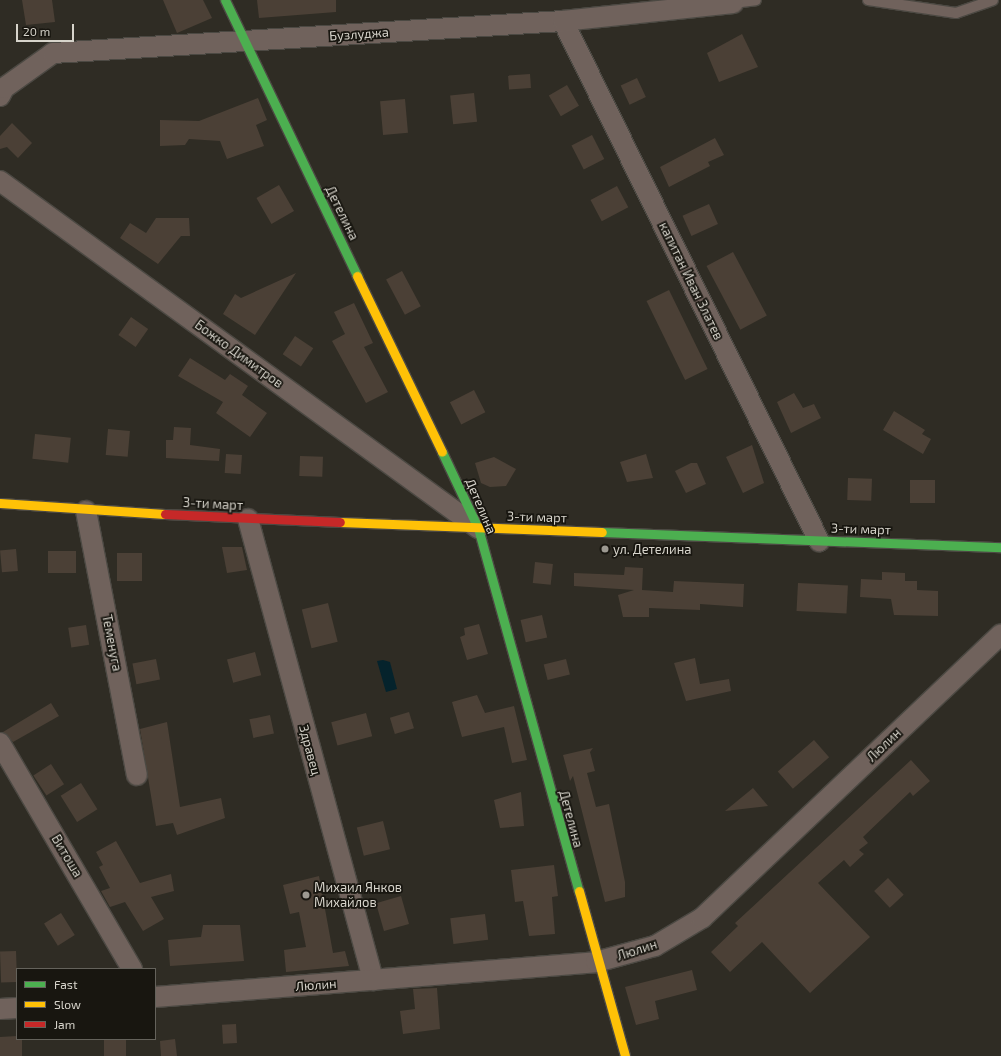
<!DOCTYPE html>
<html>
<head>
<meta charset="utf-8">
<style>
	body { margin:0 }
	#map { position:relative; width:1001px; height:1056px; overflow:hidden; background:#2f2c24; font-family:"Exo 2",sans-serif }
	div>[style] { position:absolute }
	[style*='--x'] { left:calc(var(--x)*1px); top:calc(var(--y)*1px); width:calc(var(--w)*1px); rotate:calc(var(--a)*1deg) }
	.water>* { inset:0; background:#05232c }
	.building>* { inset:0; background:#4b4036; transform-origin:0 0 }
	.roads { filter:drop-shadow(1px 0 #4c4943) drop-shadow(-1px 0 #4c4943) drop-shadow(0 1px #4c4943) drop-shadow(0 -1px #4c4943) }
	.lane>* { height:10px; margin:-5px; padding:0 5px; transform-origin:5px; border-radius:5px; background:#70625c }
	.street>* { height:20px; margin:-10px; padding:0 10px; transform-origin:10px; border-radius:10px; background:#70625c }
	.fast>* { height:9px; margin:-4.5px; padding:0 4.5px; transform-origin:4.5px; border-radius:4.5px; background:#4caf50 }
	.slow>* { height:9px; margin:-4.5px; padding:0 4.5px; transform-origin:4.5px; border-radius:4.5px; background:#ffc107 }
	.jam>* { height:9px; margin:-4.5px; padding:0 4.5px; transform-origin:4.5px; border-radius:4.5px; background:#c62828 }
	.dots>* { width:11px; height:11px; translate:-50% -50%; box-sizing:border-box; border:2px solid #181610; border-radius:50% }
	span { translate:-50% -50%; white-space:nowrap; text-align:center; line-height:1.15; -webkit-text-stroke:3.5px #181610; paint-order:stroke }
	.street-label { font-size:13px; color:#d7d4cb }
	.poi-label { font-size:13px; color:#d7d4cb }
	.left { translate:0 -50%; text-align:left }
	.legend { position:absolute; left:16px; top:968px; width:140px; height:72px; box-sizing:border-box; background:#181610; border:1px solid #64625b; margin:0; padding:5px 7px; list-style:none; font-size:12px; color:#d7d4cb }
	.legend li { display:flex; align-items:center; gap:8px; height:20px }
	.legend b { width:20px; border:1px solid #64625b }
	.scale { position:absolute; left:16px; top:24px; width:58px; height:18px; box-sizing:border-box; border:2px solid #d7d4cb; border-top:0; padding-left:5px; font-size:12px; line-height:14px; white-space:nowrap; color:#d7d4cb; -webkit-text-stroke:3px #181610; paint-order:stroke }
</style>
</head>
<body>
<div id="map">
	<div class="water">
		<div style="clip-path:polygon(383px 660px,390px 662px,397px 689px,386px 692px,377px 661px)"></div>
	</div>
	<div class="building">
		<div style="clip-path:polygon(22px 0,52px 0,55px 22px,26px 25px)"></div>
		<div style="clip-path:polygon(163px 0,203px 0,212px 18px,177px 33px)"></div>
		<div style="clip-path:polygon(257px 0,336px 0,336px 12px,259px 18px)"></div>
		<div style="clip-path:polygon(742px 34px,758px 67px,719px 82px,707px 53px)"></div>
		<div style="left:530px;top:74px;width:14px;height:22px;rotate:86deg"></div>
		<div style="left:637px;top:78px;width:21px;height:18px;rotate:65deg"></div>
		<div style="left:567px;top:85px;width:24px;height:21px;rotate:60deg"></div>
		<div style="left:474px;top:93px;width:29px;height:24px;rotate:84deg"></div>
		<div style="clip-path:polygon(258px 98px,267px 120px,256px 125px,264px 146px,227px 159px,220px 141px,189px 139px,185px 145px,160px 146px,160px 120px,199px 121px)"></div>
		<div style="left:405px;top:99px;width:34px;height:25px;rotate:85deg"></div>
		<div style="clip-path:polygon(12px 123px,32px 143px,18px 158px,7px 147px,0 149px,0 136px)"></div>
		<div style="left:592px;top:135px;width:27px;height:23px;rotate:63deg"></div>
		<div style="clip-path:polygon(715px 138px,724px 155px,708px 162px,710px 166px,669px 187px,660px 167px)"></div>
		<div style="left:279px;top:185px;width:30px;height:26px;rotate:60deg"></div>
		<div style="left:617px;top:186px;width:24px;height:30px;rotate:62deg"></div>
		<div style="left:709px;top:204px;width:22px;height:29px;rotate:66deg"></div>
		<div style="clip-path:polygon(156px 218px,189px 218px,190px 236px,181px 236px,158px 264px,120px 238px,130px 223px,146px 233px)"></div>
		<div style="left:733px;top:252px;width:72px;height:30px;rotate:62deg"></div>
		<div style="left:402px;top:271px;width:40px;height:18px;rotate:62deg"></div>
		<div style="clip-path:polygon(296px 273px,255px 335px,223px 314px,235px 294px,241px 298px)"></div>
		<div style="left:669px;top:290px;width:88px;height:25px;rotate:64deg"></div>
		<div style="clip-path:polygon(354px 303px,373px 343px,364px 347px,388px 392px,366px 403px,332px 341px,345px 334px,334px 312px)"></div>
		<div style="left:131px;top:317px;width:21px;height:22px;rotate:35deg"></div>
		<div style="left:295px;top:336px;width:22px;height:22px;rotate:34deg"></div>
		<div style="clip-path:polygon(190px 358px,225px 380px,230px 374px,248px 386px,242px 395px,267px 413px,250px 437px,216px 413px,223px 402px,178px 376px)"></div>
		<div style="left:474px;top:390px;width:25px;height:27px;rotate:63deg"></div>
		<div style="clip-path:polygon(794px 393px,803px 408px,814px 404px,821px 418px,791px 433px,777px 402px)"></div>
		<div style="clip-path:polygon(894px 411px,925px 430px,922px 434px,931px 439px,923px 454px,883px 430px)"></div>
		<div style="clip-path:polygon(174px 427px,191px 428px,190px 445px,220px 449px,219px 461px,166px 458px,166px 440px,173px 440px)"></div>
		<div style="left:108px;top:429px;width:22px;height:26px;rotate:5deg"></div>
		<div style="left:35px;top:434px;width:36px;height:25px;rotate:6deg"></div>
		<div style="clip-path:polygon(752px 445px,764px 483px,743px 493px,726px 457px)"></div>
		<div style="left:226px;top:454px;width:16px;height:19px;rotate:4deg"></div>
		<div style="clip-path:polygon(646px 454px,653px 478px,627px 482px,620px 462px)"></div>
		<div style="left:300px;top:456px;width:23px;height:20px;rotate:2deg"></div>
		<div style="clip-path:polygon(494px 457px,516px 469px,506px 486px,490px 487px,481px 483px,475px 463px)"></div>
		<div style="clip-path:polygon(691px 463px,697px 463px,706px 484px,686px 493px,675px 471px)"></div>
		<div style="left:848px;top:478px;width:24px;height:22px;rotate:2deg"></div>
		<div style="left:910px;top:480px;width:25px;height:23px"></div>
		<div style="clip-path:polygon(222px 547px,242px 547px,247px 570px,227px 573px)"></div>
		<div style="left:16px;top:549px;width:22px;height:16px;rotate:85deg"></div>
		<div style="left:48px;top:551px;width:28px;height:22px"></div>
		<div style="left:117px;top:553px;width:25px;height:28px"></div>
		<div style="left:535px;top:562px;width:18px;height:21px;rotate:6deg"></div>
		<div style="clip-path:polygon(625px 567px,643px 568px,642px 590px,673px 592px,674px 581px,744px 584px,743px 607px,700px 604px,700px 610px,649px 608px,649px 617px,623px 617px,618px 595px,634px 590px,574px 586px,574px 573px,624px 575px)"></div>
		<div style="clip-path:polygon(882px 572px,905px 573px,905px 581px,917px 581px,917px 590px,938px 591px,938px 616px,894px 615px,891px 599px,860px 597px,861px 579px,882px 580px)"></div>
		<div style="left:798px;top:583px;width:50px;height:28px;rotate:3deg"></div>
		<div style="left:328px;top:603px;width:40px;height:27px;rotate:76deg"></div>
		<div style="left:542px;top:615px;width:23px;height:22px;rotate:77deg"></div>
		<div style="clip-path:polygon(479px 624px,488px 654px,467px 660px,460px 637px,465px 635px,464px 628px)"></div>
		<div style="left:86px;top:625px;width:20px;height:18px;rotate:81deg"></div>
		<div style="left:255px;top:652px;width:24px;height:29px;rotate:75deg"></div>
		<div style="clip-path:polygon(695px 658px,700px 684px,729px 679px,731px 691px,686px 701px,674px 663px)"></div>
		<div style="left:156px;top:659px;width:21px;height:24px;rotate:79deg"></div>
		<div style="left:566px;top:659px;width:16px;height:23px;rotate:76deg"></div>
		<div style="clip-path:polygon(477px 695px,485px 713px,514px 706px,527px 760px,512px 763px,504px 727px,462px 737px,452px 702px)"></div>
		<div style="clip-path:polygon(51px 703px,59px 716px,13px 742px,3px 732px)"></div>
		<div style="left:409px;top:712px;width:17px;height:20px;rotate:73deg"></div>
		<div style="left:366px;top:713px;width:24px;height:36px;rotate:75deg"></div>
		<div style="left:270px;top:715px;width:19px;height:21px;rotate:78deg"></div>
		<div style="clip-path:polygon(167px 722px,180px 807px,221px 798px,225px 818px,177px 835px,173px 823px,156px 826px,140px 729px)"></div>
		<div style="left:814px;top:740px;width:23px;height:48px;rotate:49deg"></div>
		<div style="clip-path:polygon(593px 748px,590px 752px,595px 771px,587px 773px,596px 807px,609px 804px,625px 882px,625px 897px,605px 902px,573px 776px,570px 781px,563px 755px)"></div>
		<div style="clip-path:polygon(911px 760px,930px 781px,913px 796px,910px 792px,863px 837px,868px 843px,859px 850px,864px 854px,850px 867px,844px 860px,818px 883px,870px 937px,810px 993px,762px 942px,730px 972px,711px 952px,738px 926px,735px 923px)"></div>
		<div style="left:51px;top:764px;width:24px;height:21px;rotate:57deg"></div>
		<div style="left:81px;top:783px;width:31px;height:24px;rotate:58deg"></div>
		<div style="clip-path:polygon(753px 788px,768px 806px,725px 811px)"></div>
		<div style="clip-path:polygon(521px 792px,524px 826px,500px 828px,494px 800px)"></div>
		<div style="left:383px;top:821px;width:29px;height:27px;rotate:76deg"></div>
		<div style="clip-path:polygon(116px 841px,140px 883px,171px 874px,174px 891px,151px 897px,164px 919px,143px 931px,125px 902px,110px 907px,101px 891px,110px 888px,99px 867px,103px 865px,96px 852px)"></div>
		<div style="clip-path:polygon(554px 865px,558px 896px,552px 897px,555px 934px,529px 936px,523px 901px,515px 902px,511px 870px)"></div>
		<div style="clip-path:polygon(319px 876px,333px 953px,345px 951px,349px 966px,286px 972px,284px 950px,306px 947px,299px 912px,290px 914px,283px 885px)"></div>
		<div style="left:888px;top:878px;width:23px;height:19px;rotate:47deg"></div>
		<div style="left:401px;top:896px;width:29px;height:26px;rotate:74deg"></div>
		<div style="left:61px;top:913px;width:26px;height:20px;rotate:58deg"></div>
		<div style="left:485px;top:914px;width:26px;height:35px;rotate:83deg"></div>
		<div style="clip-path:polygon(203px 925px,240px 925px,244px 961px,170px 966px,168px 940px,201px 937px)"></div>
		<div style="left:16px;top:951px;width:31px;height:16px;rotate:88deg"></div>
		<div style="clip-path:polygon(692px 970px,697px 990px,655px 1001px,659px 1019px,636px 1025px,625px 987px)"></div>
		<div style="clip-path:polygon(437px 988px,440px 1029px,403px 1034px,400px 1011px,415px 1009px,413px 989px)"></div>
		<div style="left:236px;top:1024px;width:19px;height:14px;rotate:87deg"></div>
		<div style="clip-path:polygon(17px 1036px,22px 1039px,22px 1056px,0 1056px,0 1037px)"></div>
		<div style="left:104px;top:1039px;width:22px;height:17px"></div>
		<div style="clip-path:polygon(175px 1039px,177px 1056px,161px 1056px,160px 1041px)"></div>
	</div>
	<div class="roads">
		<div class="lane">
			<div style="--x:868;--y:0;--w:89;--a:8.4"></div>
			<div style="--x:956;--y:13;--w:39;--a:-19"></div>
			<div style="--x:733;--y:3;--w:23;--a:-7"></div>
		</div>
		<div class="street">
			<div style="--x:563;--y:21;--w:580;--a:63.79"></div>
			<div style="--x:0;--y:96;--w:9;--a:-63"></div>
			<div style="--x:4;--y:88;--w:60;--a:-35.5"></div>
			<div style="--x:53;--y:53;--w:511;--a:-3.59"></div>
			<div style="--x:563;--y:21;--w:171;--a:-6"></div>
			<div style="--x:0;--y:181;--w:591;--a:35.98"></div>
			<div style="--x:86;--y:511;--w:269;--a:79.1"></div>
			<div style="--x:248;--y:519;--w:478;--a:74.8"></div>
			<div style="--x:0;--y:743;--w:262;--a:59.7"></div>
			<div style="--x:155;--y:997;--w:442;--a:-4.5"></div>
			<div style="--x:596;--y:962;--w:61;--a:-15.2"></div>
			<div style="--x:655;--y:946;--w:55;--a:-30.8"></div>
			<div style="--x:702;--y:918;--w:412;--a:-43.5"></div>
			<div style="--x:0;--y:1009;--w:17;--a:-3"></div>
		</div>
		<div class="fast">
			<div style="--x:225;--y:0;--w:306;--a:64.4"></div>
			<div style="--x:442;--y:452;--w:84;--a:64.7"></div>
			<div style="--x:478;--y:528;--w:377;--a:74.5"></div>
			<div style="--x:602;--y:532;--w:399;--a:2.2"></div>
		</div>
		<div class="slow">
			<div style="--x:357;--y:276;--w:195;--a:64.2"></div>
			<div style="--x:0;--y:503;--w:165;--a:3.8"></div>
			<div style="--x:340;--y:522;--w:262;--a:2.2"></div>
			<div style="--x:579;--y:891;--w:171;--a:74.4"></div>
		</div>
		<div class="jam">
			<div style="--x:165;--y:514;--w:175;--a:2.6"></div>
		</div>
	</div>
	<div class="dots">
		<div style="left:605px;top:549px;background:#9c9991"></div>
		<div style="left:306px;top:895px;background:#9c9991"></div>
	</div>
	<div class="street-label">
		<span style="left:359px;top:34px;rotate:-4deg">Бузлуджа</span>
		<span style="left:342px;top:213px;rotate:64deg">Детелина</span>
		<span style="left:691px;top:281px;rotate:64deg">капитан Иван Златев</span>
		<span style="left:239px;top:354px;rotate:36deg">Божко Димитров</span>
		<span style="left:213px;top:504px;rotate:3deg">3-ти март</span>
		<span style="left:481px;top:506px;rotate:67deg">Детелина</span>
		<span style="left:537px;top:517px;rotate:2deg">3-ти март</span>
		<span style="left:861px;top:529px;rotate:2deg">3-ти март</span>
		<span style="left:112px;top:643px;rotate:79deg">Теменуга</span>
		<span style="left:884px;top:745px;rotate:-44deg">Люлин</span>
		<span style="left:310px;top:750px;rotate:75deg">Здравец</span>
		<span style="left:571px;top:819px;rotate:75deg">Детелина</span>
		<span style="left:67px;top:856px;rotate:59deg">Витоша</span>
		<span style="left:637px;top:950px;rotate:-18deg">Люлин</span>
		<span style="left:316px;top:985px;rotate:-4deg">Люлин</span>
	</div>
	<div class="poi-label">
		<span class="left" style="left:613px;top:549px">ул. Детелина</span>
		<span class="left" style="left:314px;top:895px">Михаил Янков<br>Михайлов</span>
	</div>
	<ul class="legend">
	<li><b style="height:5px;background:#4caf50"></b>Fast</li>
	<li><b style="height:5px;background:#ffc107"></b>Slow</li>
	<li><b style="height:5px;background:#c62828"></b>Jam</li>
	</ul>
	<div class="scale">20 m</div>
</div>
</body>
</html>
